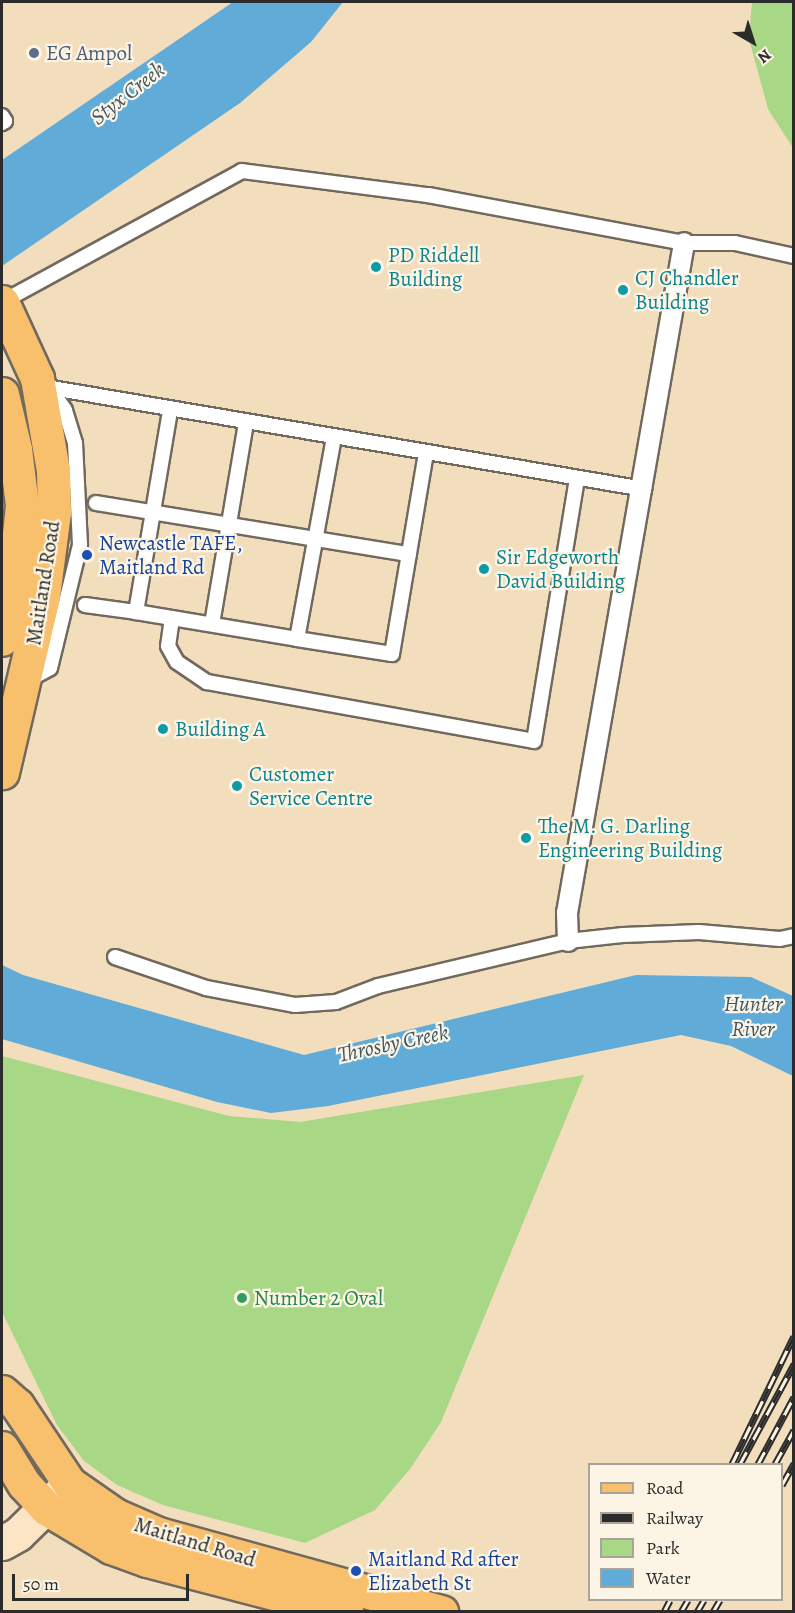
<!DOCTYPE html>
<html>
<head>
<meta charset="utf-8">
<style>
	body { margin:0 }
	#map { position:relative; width:795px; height:1613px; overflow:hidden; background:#f2ddbd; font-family:Alegreya,serif }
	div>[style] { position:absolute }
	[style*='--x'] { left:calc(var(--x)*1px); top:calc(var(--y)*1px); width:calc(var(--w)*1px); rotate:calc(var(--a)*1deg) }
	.green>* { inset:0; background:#a8d785 }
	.water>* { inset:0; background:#60abd8 }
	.roads { filter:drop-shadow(2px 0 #71695e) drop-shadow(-2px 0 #71695e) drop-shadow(0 2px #71695e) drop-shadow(0 -2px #71695e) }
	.service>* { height:14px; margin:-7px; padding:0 7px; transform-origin:7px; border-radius:7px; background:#fff }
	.pedestrian>* { height:20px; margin:-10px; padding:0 10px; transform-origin:10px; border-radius:10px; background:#fff }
	.secondary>* { height:33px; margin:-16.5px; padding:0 16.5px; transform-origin:16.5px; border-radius:16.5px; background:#fce5c4 }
	.primary>* { height:33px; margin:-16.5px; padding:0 16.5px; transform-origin:16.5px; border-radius:16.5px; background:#f8bf6c }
	.rail>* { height:7px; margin-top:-3.5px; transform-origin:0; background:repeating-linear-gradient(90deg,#fcf5e5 0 14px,#2b2b2b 0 28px); box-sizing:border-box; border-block:2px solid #2b2b2b }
	.dots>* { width:16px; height:16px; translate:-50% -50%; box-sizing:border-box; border:3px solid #fcf5e5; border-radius:50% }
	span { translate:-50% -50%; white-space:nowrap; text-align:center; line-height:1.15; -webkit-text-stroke:4.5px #fcf5e5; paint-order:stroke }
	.service-label { font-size:21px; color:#4e5e75 }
	.left { translate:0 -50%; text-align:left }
	.culture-label { font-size:21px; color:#0d838f }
	.transit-label { font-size:21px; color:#164399 }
	.street-label { font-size:21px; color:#2b2b2b }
	.leisure-label { font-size:21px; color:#27864d }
	.water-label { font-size:22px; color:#3e5868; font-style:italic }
	.frame { position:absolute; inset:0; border:3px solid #2b2b2b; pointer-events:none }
	.legend { position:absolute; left:588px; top:1463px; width:195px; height:138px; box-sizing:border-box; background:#fcf5e5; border:2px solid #a8a49b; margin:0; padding:8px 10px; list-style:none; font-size:18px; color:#2b2b2b }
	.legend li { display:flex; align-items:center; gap:12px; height:30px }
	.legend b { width:30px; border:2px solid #a8a49b }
	.north { position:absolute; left:723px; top:12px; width:60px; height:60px; -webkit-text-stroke:4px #fcf5e5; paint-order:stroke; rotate:141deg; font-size:16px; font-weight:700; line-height:24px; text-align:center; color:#2b2b2b }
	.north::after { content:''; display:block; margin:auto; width:21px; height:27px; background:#2b2b2b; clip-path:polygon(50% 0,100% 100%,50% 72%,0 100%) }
	.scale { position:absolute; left:12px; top:1574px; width:177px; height:27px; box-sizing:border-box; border:3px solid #2b2b2b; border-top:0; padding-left:8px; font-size:18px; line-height:21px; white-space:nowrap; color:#2b2b2b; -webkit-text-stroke:4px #fcf5e5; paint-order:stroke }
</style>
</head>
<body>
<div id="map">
	<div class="green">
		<div style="clip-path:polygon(752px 2px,793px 2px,793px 148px,768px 109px,749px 39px)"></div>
		<div style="clip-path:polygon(2px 1056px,229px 1116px,300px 1122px,584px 1075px,441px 1422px,410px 1469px,375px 1510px,305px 1543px,163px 1505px,117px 1485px,84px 1461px,57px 1425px,2px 1312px)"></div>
	</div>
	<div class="water">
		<div style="clip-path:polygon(233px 2px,343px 2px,311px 42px,240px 103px,2px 266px,2px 160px)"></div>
		<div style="clip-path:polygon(2px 965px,23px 975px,304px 1055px,636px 975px,751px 977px,793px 996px,793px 1076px,731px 1046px,681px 1035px,328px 1106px,271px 1113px,217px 1102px,2px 1039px)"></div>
	</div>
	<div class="roads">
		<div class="service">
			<div style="--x:2;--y:116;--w:6;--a:59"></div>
			<div style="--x:5;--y:121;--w:4;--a:146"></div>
			<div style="--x:2;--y:302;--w:273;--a:-28.6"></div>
			<div style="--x:242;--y:171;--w:188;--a:7.4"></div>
			<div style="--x:428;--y:195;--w:260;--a:10.6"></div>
			<div style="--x:684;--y:243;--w:51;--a:0"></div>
			<div style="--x:735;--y:243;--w:60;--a:12.4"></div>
			<div style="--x:52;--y:388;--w:601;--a:9.68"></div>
			<div style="--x:170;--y:411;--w:204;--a:99.6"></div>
			<div style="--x:136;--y:612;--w:163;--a:9.5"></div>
			<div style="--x:297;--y:639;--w:96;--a:9"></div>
			<div style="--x:392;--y:654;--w:204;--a:-80.4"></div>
			<div style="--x:96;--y:503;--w:317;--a:9.3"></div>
			<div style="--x:85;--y:605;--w:51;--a:7.8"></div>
			<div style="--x:172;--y:618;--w:28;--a:98"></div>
			<div style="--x:168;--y:646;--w:18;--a:61"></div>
			<div style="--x:177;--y:662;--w:36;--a:34"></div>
			<div style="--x:207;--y:682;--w:332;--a:10.2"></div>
			<div style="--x:534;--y:741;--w:266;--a:-80.7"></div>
			<div style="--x:212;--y:624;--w:203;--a:-80.4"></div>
			<div style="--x:297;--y:639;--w:204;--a:-79.6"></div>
			<div style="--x:26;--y:681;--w:27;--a:-28"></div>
			<div style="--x:50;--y:668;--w:127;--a:-76.3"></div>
			<div style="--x:80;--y:545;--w:102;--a:-92.8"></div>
			<div style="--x:75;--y:443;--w:34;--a:-107"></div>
			<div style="--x:65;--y:410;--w:29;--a:-125"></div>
			<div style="--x:115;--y:957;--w:96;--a:18.8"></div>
			<div style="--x:206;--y:988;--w:91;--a:10.8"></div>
			<div style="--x:295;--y:1005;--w:41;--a:-4.2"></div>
			<div style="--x:336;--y:1002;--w:45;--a:-20.9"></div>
			<div style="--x:378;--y:986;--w:195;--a:-13.3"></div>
			<div style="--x:568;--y:941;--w:55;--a:-6.2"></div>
			<div style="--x:623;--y:935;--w:76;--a:-2.3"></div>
			<div style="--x:699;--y:932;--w:81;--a:4.9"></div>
			<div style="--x:780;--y:939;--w:14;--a:-12"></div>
		</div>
		<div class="pedestrian">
			<div style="--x:568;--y:941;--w:28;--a:-92"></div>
			<div style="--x:567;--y:913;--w:680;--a:-80.09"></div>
		</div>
		<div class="secondary">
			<div style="--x:2;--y:1543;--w:18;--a:-29"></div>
			<div style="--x:18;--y:1534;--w:67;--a:-44.4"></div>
		</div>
		<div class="primary">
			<div style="--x:2;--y:302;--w:84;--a:65.3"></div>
			<div style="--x:37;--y:378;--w:94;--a:80.2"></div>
			<div style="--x:53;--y:471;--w:41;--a:88.6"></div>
			<div style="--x:54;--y:512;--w:85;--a:97.5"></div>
			<div style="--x:43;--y:596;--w:181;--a:103.1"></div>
			<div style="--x:2;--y:394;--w:57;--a:76.7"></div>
			<div style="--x:15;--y:449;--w:56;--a:82.9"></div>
			<div style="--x:22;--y:505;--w:76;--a:96"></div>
			<div style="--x:14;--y:581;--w:59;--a:101.7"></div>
			<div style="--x:2;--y:1392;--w:20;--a:41"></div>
			<div style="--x:17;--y:1405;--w:94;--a:56.3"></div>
			<div style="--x:69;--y:1483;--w:56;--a:34.8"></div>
			<div style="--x:115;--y:1515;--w:47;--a:23.8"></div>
			<div style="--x:158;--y:1534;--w:294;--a:15.4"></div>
			<div style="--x:2;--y:1448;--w:42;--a:58.6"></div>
			<div style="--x:24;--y:1484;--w:33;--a:47"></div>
			<div style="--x:46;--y:1508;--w:76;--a:31"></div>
			<div style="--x:111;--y:1547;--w:38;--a:20"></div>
			<div style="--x:147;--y:1560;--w:206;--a:14.6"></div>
		</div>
	</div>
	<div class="rail">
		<div style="--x:732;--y:1464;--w:142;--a:-64.2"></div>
		<div style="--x:740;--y:1464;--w:114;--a:-61.6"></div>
		<div style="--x:758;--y:1464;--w:76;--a:-61.8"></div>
		<div style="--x:775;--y:1464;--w:39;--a:-61"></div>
		<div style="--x:782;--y:1485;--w:25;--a:-61"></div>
		<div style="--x:664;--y:1612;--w:13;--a:-63"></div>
		<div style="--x:681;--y:1612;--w:14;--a:-60"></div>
		<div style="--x:697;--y:1612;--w:14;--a:-60"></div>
		<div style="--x:713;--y:1612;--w:14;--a:-60"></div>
	</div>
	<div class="dots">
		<div style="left:34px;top:53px;background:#5c6f8a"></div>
		<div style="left:376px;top:267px;background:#0f9aa8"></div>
		<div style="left:623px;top:290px;background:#0f9aa8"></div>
		<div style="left:87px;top:555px;background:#1a4fb4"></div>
		<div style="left:484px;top:569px;background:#0f9aa8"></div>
		<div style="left:163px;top:729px;background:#0f9aa8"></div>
		<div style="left:237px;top:786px;background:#0f9aa8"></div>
		<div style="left:526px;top:838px;background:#0f9aa8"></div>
		<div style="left:242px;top:1298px;background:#2e9e5b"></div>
		<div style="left:356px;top:1571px;background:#1a4fb4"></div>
	</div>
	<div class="service-label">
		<span class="left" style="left:46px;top:53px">EG Ampol</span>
	</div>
	<div class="culture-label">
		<span class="left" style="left:388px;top:267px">PD Riddell<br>Building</span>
		<span class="left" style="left:635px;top:290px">CJ Chandler<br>Building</span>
		<span class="left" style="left:496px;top:569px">Sir Edgeworth<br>David Building</span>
		<span class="left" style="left:175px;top:729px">Building A</span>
		<span class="left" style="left:249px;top:786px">Customer<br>Service Centre</span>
		<span class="left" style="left:538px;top:838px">The M. G. Darling<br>Engineering Building</span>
	</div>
	<div class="transit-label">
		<span class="left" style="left:99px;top:555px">Newcastle TAFE,<br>Maitland Rd</span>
		<span class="left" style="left:368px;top:1571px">Maitland Rd after<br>Elizabeth St</span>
	</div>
	<div class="street-label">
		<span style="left:43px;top:583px;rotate:-81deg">Maitland Road</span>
		<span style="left:195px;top:1542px;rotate:17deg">Maitland Road</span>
	</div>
	<div class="leisure-label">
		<span class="left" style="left:254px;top:1298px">Number 2 Oval</span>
	</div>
	<div class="water-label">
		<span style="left:128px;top:94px;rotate:-38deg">Styx Creek</span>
		<span style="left:753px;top:1017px">Hunter<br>River</span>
		<span style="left:393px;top:1044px;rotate:-12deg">Throsby Creek</span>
	</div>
	<div class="frame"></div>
	<ul class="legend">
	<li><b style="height:8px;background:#f8bf6c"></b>Road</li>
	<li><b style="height:8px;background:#2b2b2b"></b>Railway</li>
	<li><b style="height:16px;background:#a8d785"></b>Park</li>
	<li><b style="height:16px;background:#60abd8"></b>Water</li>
	</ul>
	<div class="north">N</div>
	<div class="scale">50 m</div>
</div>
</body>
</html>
